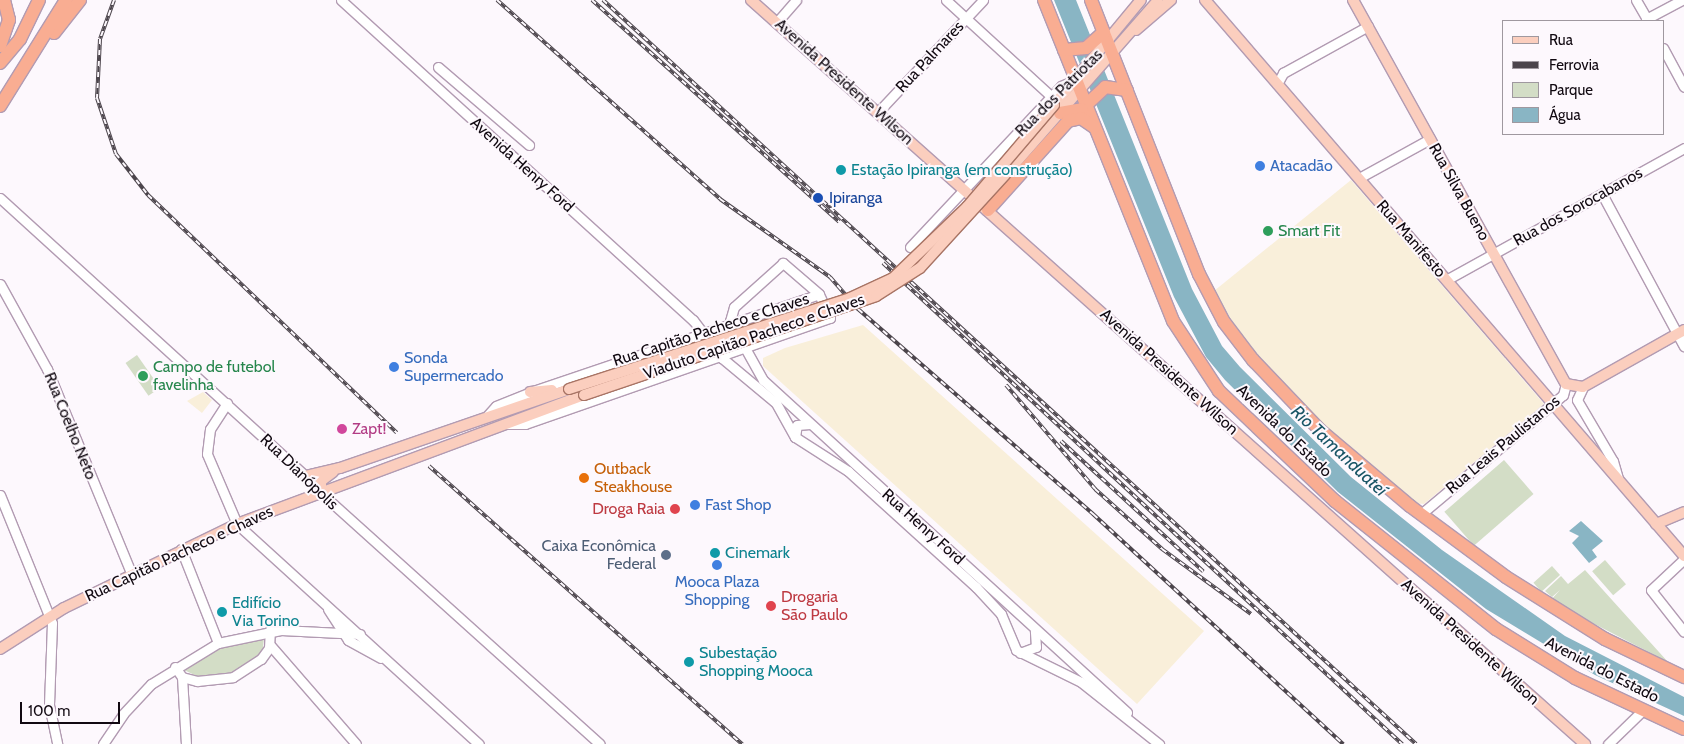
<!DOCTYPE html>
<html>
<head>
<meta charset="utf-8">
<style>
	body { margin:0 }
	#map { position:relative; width:1684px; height:744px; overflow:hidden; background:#fdf8fd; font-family:Cabin,sans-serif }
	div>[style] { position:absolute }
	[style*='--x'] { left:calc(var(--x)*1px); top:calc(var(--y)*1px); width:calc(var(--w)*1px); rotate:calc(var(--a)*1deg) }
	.industrial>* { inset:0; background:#f9efda }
	.green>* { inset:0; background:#d3ddc6; transform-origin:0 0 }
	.water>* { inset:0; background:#89b5c4 }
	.roads { filter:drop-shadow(1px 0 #b29bb2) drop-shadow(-1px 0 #b29bb2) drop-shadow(0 1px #b29bb2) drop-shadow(0 -1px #b29bb2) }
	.minor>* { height:9px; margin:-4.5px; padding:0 4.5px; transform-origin:4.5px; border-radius:4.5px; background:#fff }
	.major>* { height:10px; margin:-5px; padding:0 5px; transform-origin:5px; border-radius:5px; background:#fbcebe }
	.highway>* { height:12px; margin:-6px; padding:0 6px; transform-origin:6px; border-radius:6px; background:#f9ad92 }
	.rail>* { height:4px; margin-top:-2px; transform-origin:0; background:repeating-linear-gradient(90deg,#fdf8fd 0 5.5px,#4c454c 0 11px); box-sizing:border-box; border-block:1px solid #4c454c }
	.bridges { filter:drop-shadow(1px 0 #a87465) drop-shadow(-1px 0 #a87465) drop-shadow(0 1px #a87465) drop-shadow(0 -1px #a87465) }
	.major-bridge>* { height:10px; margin:-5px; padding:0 5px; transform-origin:5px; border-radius:5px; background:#fbcebe }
	.dots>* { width:14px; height:14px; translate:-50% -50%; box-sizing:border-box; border:2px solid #fdf8fd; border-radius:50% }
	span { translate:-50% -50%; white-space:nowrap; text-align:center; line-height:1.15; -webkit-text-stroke:4px #fdf8fd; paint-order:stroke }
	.street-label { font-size:16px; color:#110911 }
	.shop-label { font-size:16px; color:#366cbe }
	.left { translate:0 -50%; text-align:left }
	.culture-label { font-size:16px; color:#0d838f }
	.transit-label { font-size:16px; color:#164399 }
	.leisure-label { font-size:16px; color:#27864d }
	.hotel-label { font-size:16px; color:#b23c85 }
	.food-label { font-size:16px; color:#c56008 }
	.health-label { font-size:16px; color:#be3a42 }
	.right { translate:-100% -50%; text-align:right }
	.service-label { font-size:16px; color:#4e5e75 }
	.water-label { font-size:18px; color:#1a5566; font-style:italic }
	.legend { position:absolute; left:1502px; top:20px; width:162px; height:115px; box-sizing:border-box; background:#fdf8fd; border:1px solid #9f989f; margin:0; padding:6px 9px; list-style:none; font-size:15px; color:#110911 }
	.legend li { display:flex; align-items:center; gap:10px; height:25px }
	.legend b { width:25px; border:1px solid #9f989f }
	.scale { position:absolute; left:20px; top:702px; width:100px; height:22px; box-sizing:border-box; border:2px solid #110911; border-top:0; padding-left:6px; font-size:15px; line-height:18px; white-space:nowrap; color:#110911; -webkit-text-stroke:4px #fdf8fd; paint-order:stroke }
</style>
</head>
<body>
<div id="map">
	<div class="industrial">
		<div style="clip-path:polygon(1351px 180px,1544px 404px,1424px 504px,1413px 503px,1318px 421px,1246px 344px,1214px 291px)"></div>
		<div style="clip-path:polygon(863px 325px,1204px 631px,1137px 704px,763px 366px,763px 358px,785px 348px)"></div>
		<div style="clip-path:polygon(203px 392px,212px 400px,202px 413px,187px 401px)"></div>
	</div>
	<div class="green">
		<div style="left:137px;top:355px;width:40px;height:14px;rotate:55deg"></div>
		<div style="left:1504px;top:460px;width:45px;height:79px;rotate:49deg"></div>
		<div style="left:1605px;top:560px;width:32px;height:17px;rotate:49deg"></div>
		<div style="left:1552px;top:566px;width:12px;height:25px;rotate:48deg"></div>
		<div style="clip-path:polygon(1585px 570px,1668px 662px,1550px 601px,1560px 590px,1552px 597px,1545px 591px,1561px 576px,1568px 584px)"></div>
		<div style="clip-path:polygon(264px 635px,263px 650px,256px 659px,232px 674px,201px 678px,184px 670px,208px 650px)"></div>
	</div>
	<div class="water">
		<div style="clip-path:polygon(1054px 0,1076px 0,1192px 289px,1222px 346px,1240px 367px,1351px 477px,1442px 550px,1565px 636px,1684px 697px,1684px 716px,1595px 675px,1486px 609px,1338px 492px,1225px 380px,1206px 357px,1174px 297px)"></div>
		<div style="clip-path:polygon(1581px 521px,1603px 541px,1592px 550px,1597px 557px,1589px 563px,1572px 543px,1579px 536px,1569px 531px)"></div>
	</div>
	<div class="roads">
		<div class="minor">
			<div style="--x:341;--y:0;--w:476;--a:42.3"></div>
			<div style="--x:693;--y:320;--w:48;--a:52.7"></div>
			<div style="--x:722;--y:358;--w:70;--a:39.8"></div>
			<div style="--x:776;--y:403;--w:39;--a:61"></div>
			<div style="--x:795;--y:437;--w:63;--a:32.7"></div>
			<div style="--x:848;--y:471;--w:173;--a:42.2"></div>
			<div style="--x:976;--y:587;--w:37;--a:47"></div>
			<div style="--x:1001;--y:614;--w:39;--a:67"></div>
			<div style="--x:1016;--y:650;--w:72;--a:26.2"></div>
			<div style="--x:1081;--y:682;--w:100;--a:38.5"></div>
			<div style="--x:946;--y:0;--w:144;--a:42.5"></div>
			<div style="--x:1636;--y:0;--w:24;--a:60"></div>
			<div style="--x:1646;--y:19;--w:40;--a:-28"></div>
			<div style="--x:777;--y:22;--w:29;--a:-49"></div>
			<div style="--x:1663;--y:48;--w:44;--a:61.7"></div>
			<div style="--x:438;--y:67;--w:120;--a:40.6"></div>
			<div style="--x:1277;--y:84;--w:13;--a:-61"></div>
			<div style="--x:1283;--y:73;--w:97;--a:-28.9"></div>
			<div style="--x:877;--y:113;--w:155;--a:-46.8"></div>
			<div style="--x:1359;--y:178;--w:81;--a:-28.8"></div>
			<div style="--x:1602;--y:194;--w:173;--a:61.7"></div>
			<div style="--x:0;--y:198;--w:413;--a:42.3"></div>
			<div style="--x:910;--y:247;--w:221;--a:-46.8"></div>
			<div style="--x:1061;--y:86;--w:15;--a:-23"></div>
			<div style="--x:1446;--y:280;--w:272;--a:-29"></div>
			<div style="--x:0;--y:284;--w:97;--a:61.1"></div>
			<div style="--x:47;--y:369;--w:221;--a:67.6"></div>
			<div style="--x:730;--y:321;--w:68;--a:60.8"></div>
			<div style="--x:763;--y:380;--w:493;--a:42.4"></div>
			<div style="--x:1583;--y:387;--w:14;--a:115"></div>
			<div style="--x:1577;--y:400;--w:71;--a:59.5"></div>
			<div style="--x:1613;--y:461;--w:19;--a:74"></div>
			<div style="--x:227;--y:403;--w:31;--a:123"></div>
			<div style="--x:210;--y:429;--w:25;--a:97"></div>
			<div style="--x:207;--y:454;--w:76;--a:66.8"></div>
			<div style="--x:237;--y:524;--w:327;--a:42.3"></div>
			<div style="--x:487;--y:416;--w:13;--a:-48"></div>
			<div style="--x:496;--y:406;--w:37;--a:-22"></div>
			<div style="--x:530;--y:392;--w:305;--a:-18.7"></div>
			<div style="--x:507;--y:424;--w:18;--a:0"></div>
			<div style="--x:525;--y:424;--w:323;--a:-19.2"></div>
			<div style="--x:830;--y:318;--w:26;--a:-115"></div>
			<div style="--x:819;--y:294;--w:48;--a:-139.3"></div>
			<div style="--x:783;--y:263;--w:66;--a:138.1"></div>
			<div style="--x:734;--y:307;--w:15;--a:106"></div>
			<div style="--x:795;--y:437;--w:12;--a:-81"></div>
			<div style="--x:797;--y:425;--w:13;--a:-4"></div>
			<div style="--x:321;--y:493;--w:375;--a:42"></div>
			<div style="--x:0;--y:495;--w:138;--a:67.9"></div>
			<div style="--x:52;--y:623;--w:82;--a:92.1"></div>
			<div style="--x:49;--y:705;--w:40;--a:78"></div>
			<div style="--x:1421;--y:514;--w:185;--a:-40"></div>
			<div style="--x:1563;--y:395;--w:11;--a:-75"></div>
			<div style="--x:181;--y:549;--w:101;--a:68.5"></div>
			<div style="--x:1684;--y:559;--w:45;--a:136.8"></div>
			<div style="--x:1651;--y:590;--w:53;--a:51.8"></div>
			<div style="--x:328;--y:609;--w:37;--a:57"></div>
			<div style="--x:348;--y:640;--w:37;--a:29"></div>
			<div style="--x:270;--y:645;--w:131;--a:49"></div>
			<div style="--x:1020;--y:653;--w:17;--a:-21"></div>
			<div style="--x:1036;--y:647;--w:16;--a:-94"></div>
			<div style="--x:175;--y:667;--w:12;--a:55"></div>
			<div style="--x:182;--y:677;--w:16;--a:15"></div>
			<div style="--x:197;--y:681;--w:36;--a:-6"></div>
			<div style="--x:233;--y:677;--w:33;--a:-33"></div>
			<div style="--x:261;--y:659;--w:14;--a:-54"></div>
			<div style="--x:269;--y:648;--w:18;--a:-87"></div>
			<div style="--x:182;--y:677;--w:67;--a:86.6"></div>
			<div style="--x:103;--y:744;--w:36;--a:-56"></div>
			<div style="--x:123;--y:714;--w:41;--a:-47"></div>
			<div style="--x:151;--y:684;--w:79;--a:-31.5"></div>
			<div style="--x:218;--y:643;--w:64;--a:-11.7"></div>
			<div style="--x:281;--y:630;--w:79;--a:2.9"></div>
			<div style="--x:1608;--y:744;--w:49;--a:-44.2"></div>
		</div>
		<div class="major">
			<div style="--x:751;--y:0;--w:1118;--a:41.74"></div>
			<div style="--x:1205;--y:0;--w:734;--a:49.25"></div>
			<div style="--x:1353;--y:0;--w:439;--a:61"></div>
			<div style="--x:1566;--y:384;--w:17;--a:10"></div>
			<div style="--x:1583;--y:387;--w:116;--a:-29.4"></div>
			<div style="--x:1136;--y:30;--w:46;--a:-40.6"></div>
			<div style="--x:1054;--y:105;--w:136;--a:-50.4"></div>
			<div style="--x:1005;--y:175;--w:232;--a:-48.8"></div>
			<div style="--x:530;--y:392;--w:22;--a:-5"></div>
			<div style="--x:305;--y:476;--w:36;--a:-13"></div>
			<div style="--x:340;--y:468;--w:242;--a:-19"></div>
			<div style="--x:321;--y:493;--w:12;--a:-90"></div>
			<div style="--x:321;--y:481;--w:15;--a:-37"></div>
			<div style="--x:1656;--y:524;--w:30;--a:-23"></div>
			<div style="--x:0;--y:649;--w:76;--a:-32.6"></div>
			<div style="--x:64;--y:608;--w:192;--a:-25.9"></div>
			<div style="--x:237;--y:524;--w:370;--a:-20.4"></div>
		</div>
		<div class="highway">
			<div style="--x:1044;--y:0;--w:346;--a:68.1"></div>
			<div style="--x:1173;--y:321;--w:84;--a:56.7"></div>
			<div style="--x:1219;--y:391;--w:160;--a:43.5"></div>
			<div style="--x:1335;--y:501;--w:206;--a:38.5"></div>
			<div style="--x:1496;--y:629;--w:93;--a:31.8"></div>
			<div style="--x:1575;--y:678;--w:120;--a:25.1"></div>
			<div style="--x:1091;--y:0;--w:295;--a:68.5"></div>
			<div style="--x:1199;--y:274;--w:54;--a:62.5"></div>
			<div style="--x:1224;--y:322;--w:48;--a:52.7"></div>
			<div style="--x:1253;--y:360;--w:97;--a:46.3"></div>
			<div style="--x:1320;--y:430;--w:118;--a:40.2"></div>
			<div style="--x:1410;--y:506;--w:119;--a:36.5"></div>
			<div style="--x:1506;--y:577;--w:117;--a:32.1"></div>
			<div style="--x:1605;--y:639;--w:88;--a:25.7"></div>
			<div style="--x:54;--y:33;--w:42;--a:-51.8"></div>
			<div style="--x:0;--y:46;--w:28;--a:-71"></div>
			<div style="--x:9;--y:20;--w:21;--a:-104"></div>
			<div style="--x:1064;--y:50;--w:22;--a:-5"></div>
			<div style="--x:1086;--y:48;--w:24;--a:-42"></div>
			<div style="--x:0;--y:63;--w:31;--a:-50"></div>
			<div style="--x:20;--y:39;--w:43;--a:-64"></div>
			<div style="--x:1086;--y:105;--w:26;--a:-43"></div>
			<div style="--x:1105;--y:87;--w:22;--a:8"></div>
			<div style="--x:0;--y:106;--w:125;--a:-58.1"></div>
			<div style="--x:1060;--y:113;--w:22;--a:-10"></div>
			<div style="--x:988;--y:210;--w:120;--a:-48"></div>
			<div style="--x:1068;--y:121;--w:13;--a:-13"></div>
			<div style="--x:1081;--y:118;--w:16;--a:35"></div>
		</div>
	</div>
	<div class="rail">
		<div style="--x:114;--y:0;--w:41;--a:109.7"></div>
		<div style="--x:100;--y:39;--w:59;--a:92.9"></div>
		<div style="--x:97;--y:98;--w:59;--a:71.3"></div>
		<div style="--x:116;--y:154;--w:52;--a:52"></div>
		<div style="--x:148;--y:195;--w:344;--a:43.7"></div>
		<div style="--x:497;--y:0;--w:299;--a:41.7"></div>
		<div style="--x:720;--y:199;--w:135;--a:35.3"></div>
		<div style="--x:830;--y:277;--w:43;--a:48.8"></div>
		<div style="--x:858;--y:309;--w:312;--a:41.1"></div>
		<div style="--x:1093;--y:514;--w:340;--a:42.6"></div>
		<div style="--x:592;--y:0;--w:332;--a:41.9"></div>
		<div style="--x:603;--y:0;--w:1102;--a:42.46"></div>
		<div style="--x:883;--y:263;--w:708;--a:42.82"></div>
		<div style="--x:1006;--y:385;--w:137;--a:49.4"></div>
		<div style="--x:1095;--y:489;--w:90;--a:41.8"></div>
		<div style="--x:1162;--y:549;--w:110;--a:36.1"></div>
		<div style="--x:1061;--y:441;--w:193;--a:42.5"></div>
		<div style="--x:429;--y:466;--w:419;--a:41.6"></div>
	</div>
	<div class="bridges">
		<div class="major-bridge">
			<div style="--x:569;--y:389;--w:295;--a:-17.9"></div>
			<div style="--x:850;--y:298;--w:47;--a:-24.9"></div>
			<div style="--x:893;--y:278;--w:103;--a:-43.8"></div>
			<div style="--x:967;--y:207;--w:134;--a:-49.5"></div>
			<div style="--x:584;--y:395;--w:308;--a:-18.7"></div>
			<div style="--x:876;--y:296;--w:52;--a:-32.5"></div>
			<div style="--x:920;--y:268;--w:126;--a:-47.6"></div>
		</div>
	</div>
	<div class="dots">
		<div style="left:1260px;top:166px;background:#3f7fe0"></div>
		<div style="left:841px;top:170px;background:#0f9aa8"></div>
		<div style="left:818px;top:198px;background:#1a4fb4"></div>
		<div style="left:1268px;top:231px;background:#2e9e5b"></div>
		<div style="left:394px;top:367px;background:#3f7fe0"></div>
		<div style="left:143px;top:376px;background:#2e9e5b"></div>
		<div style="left:342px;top:429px;background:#d1479c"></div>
		<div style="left:584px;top:478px;background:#e8710a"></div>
		<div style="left:695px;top:505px;background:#3f7fe0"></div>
		<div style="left:675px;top:509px;background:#e0444e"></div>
		<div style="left:715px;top:553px;background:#0f9aa8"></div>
		<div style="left:666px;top:555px;background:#5c6f8a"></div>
		<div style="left:717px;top:565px;background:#3f7fe0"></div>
		<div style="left:771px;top:606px;background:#e0444e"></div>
		<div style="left:222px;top:612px;background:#0f9aa8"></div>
		<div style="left:689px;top:662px;background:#0f9aa8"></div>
	</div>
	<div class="street-label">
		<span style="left:930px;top:57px;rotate:-47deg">Rua Palmares</span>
		<span style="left:844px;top:82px;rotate:42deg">Avenida Presidente Wilson</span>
		<span style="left:1059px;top:93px;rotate:-45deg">Rua dos Patriotas</span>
		<span style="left:522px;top:165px;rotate:42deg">Avenida Henry Ford</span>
		<span style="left:1459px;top:192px;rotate:61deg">Rua Silva Bueno</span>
		<span style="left:1578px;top:207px;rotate:-29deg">Rua dos Sorocabanos</span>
		<span style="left:1411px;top:239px;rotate:49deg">Rua Manifesto</span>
		<span style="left:711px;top:330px;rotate:-18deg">Rua Capitão Pacheco e Chaves</span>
		<span style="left:754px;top:337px;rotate:-19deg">Viaduto Capitão Pacheco e Chaves</span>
		<span style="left:1169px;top:372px;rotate:42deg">Avenida Presidente Wilson</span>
		<span style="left:70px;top:426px;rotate:68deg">Rua Coelho Neto</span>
		<span style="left:1284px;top:431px;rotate:44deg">Avenida do Estado</span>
		<span style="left:1503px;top:445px;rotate:-40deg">Rua Leais Paulistanos</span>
		<span style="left:299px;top:472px;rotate:44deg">Rua Dianópolis</span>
		<span style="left:923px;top:527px;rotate:42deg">Rua Henry Ford</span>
		<span style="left:179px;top:554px;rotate:-25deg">Rua Capitão Pacheco e Chaves</span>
		<span style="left:1470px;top:642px;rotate:42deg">Avenida Presidente Wilson</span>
		<span style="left:1602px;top:670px;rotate:27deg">Avenida do Estado</span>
	</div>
	<div class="shop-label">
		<span class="left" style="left:1270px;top:166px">Atacadão</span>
		<span class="left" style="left:404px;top:367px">Sonda<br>Supermercado</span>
		<span class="left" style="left:705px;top:505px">Fast Shop</span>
		<span style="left:717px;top:591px">Mooca Plaza<br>Shopping</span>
	</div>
	<div class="culture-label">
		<span class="left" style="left:851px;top:170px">Estação Ipiranga (em construção)</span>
		<span class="left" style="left:725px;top:553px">Cinemark</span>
		<span class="left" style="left:232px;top:612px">Edifício<br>Via Torino</span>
		<span class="left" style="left:699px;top:662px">Subestação<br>Shopping Mooca</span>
	</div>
	<div class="transit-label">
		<span class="left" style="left:829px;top:198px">Ipiranga</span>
	</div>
	<div class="leisure-label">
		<span class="left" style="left:1278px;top:231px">Smart Fit</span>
		<span class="left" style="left:153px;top:376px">Campo de futebol<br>favelinha</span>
	</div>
	<div class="hotel-label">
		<span class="left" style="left:352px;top:429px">Zapt!</span>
	</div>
	<div class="food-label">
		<span class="left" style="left:594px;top:478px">Outback<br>Steakhouse</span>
	</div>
	<div class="health-label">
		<span class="right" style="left:665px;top:509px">Droga Raia</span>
		<span class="left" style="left:781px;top:606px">Drogaria<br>São Paulo</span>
	</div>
	<div class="service-label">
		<span class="right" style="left:656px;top:555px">Caixa Econômica<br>Federal</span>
	</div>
	<div class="water-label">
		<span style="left:1339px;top:451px;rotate:43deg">Rio Tamanduateí</span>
	</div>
	<ul class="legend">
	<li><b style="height:6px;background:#fbcebe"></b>Rua</li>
	<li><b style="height:6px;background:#4c454c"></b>Ferrovia</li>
	<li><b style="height:14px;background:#d3ddc6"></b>Parque</li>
	<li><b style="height:14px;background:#89b5c4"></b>Água</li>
	</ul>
	<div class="scale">100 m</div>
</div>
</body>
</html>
